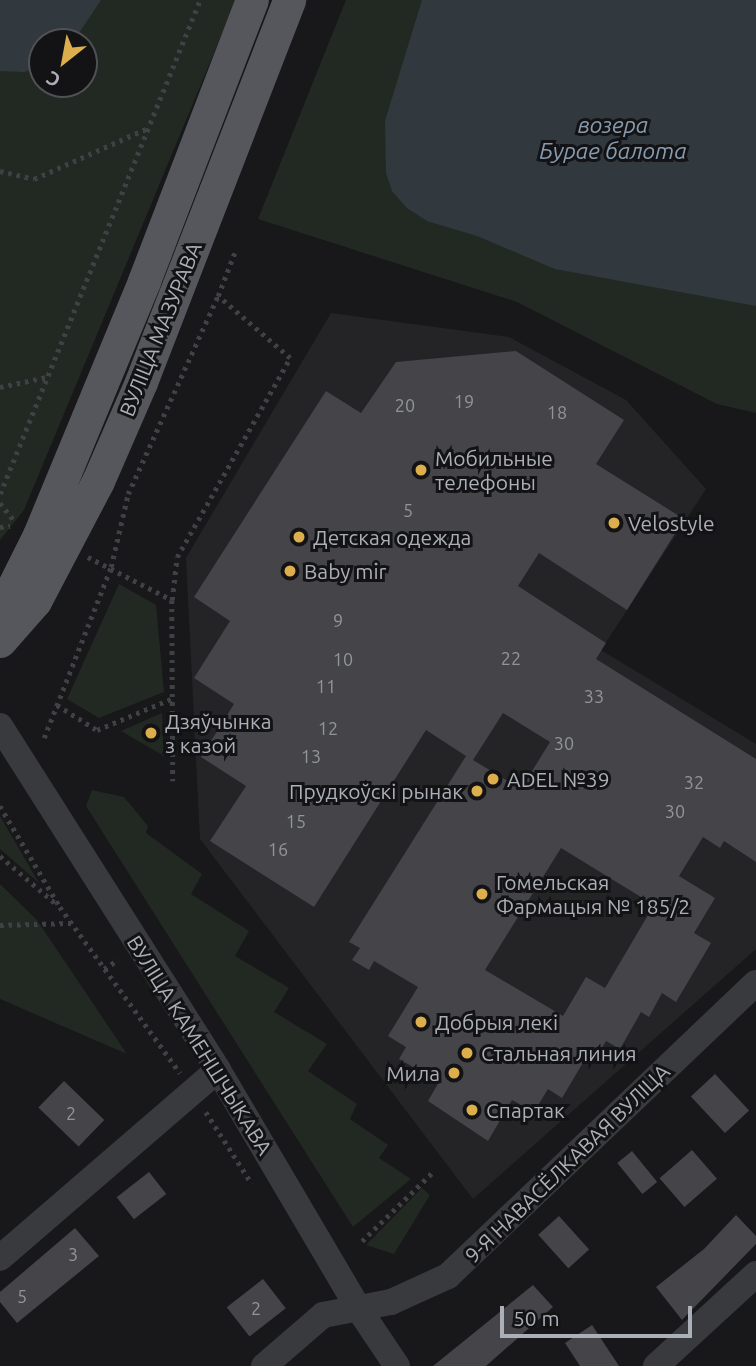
<!DOCTYPE html>
<html>
<head>
<meta charset="utf-8">
<style>
	body { margin:0 }
	#map { position:relative; width:756px; height:1366px; overflow:hidden; background:#181719; font-family:Ubuntu,sans-serif }
	div>[style] { position:absolute }
	[style*='--x'] { left:calc(var(--x)*1px); top:calc(var(--y)*1px); width:calc(var(--w)*1px); rotate:calc(var(--a)*1deg) }
	.built>* { inset:0; background:#242426 }
	.green>* { inset:0; background:#222923 }
	.water>* { inset:0; background:#31383e }
	.building>* { inset:0; background:#454549; transform-origin:0 0 }
	.path>* { height:4.5px; margin-top:-2.25px; transform-origin:0; background:repeating-linear-gradient(90deg,#3f4145 0 3.5px,transparent 0 8.5px) }
	.minor>* { height:26px; margin:-13px; padding:0 13px; transform-origin:13px; border-radius:13px; background:#393a3e }
	.major>* { height:33px; margin:-16.5px; padding:0 16.5px; transform-origin:16.5px; border-radius:16.5px; background:#55575c }
	.dots>* { width:19px; height:19px; translate:-50% -50%; box-sizing:border-box; border:4px solid #131214; border-radius:50% }
	span { translate:-50% -50%; white-space:nowrap; text-align:center; line-height:1.15; -webkit-text-stroke:6px #131214; paint-order:stroke }
	.number-label { font-size:18px; color:#92949c }
	.number-label span { -webkit-text-stroke-width:0 }
	.street-label { font-size:21px; color:#abafb7 }
	.poi-label { font-size:21px; color:#abafb7 }
	.left { translate:0 -50%; text-align:left }
	.right { translate:-100% -50%; text-align:right }
	.water-label { font-size:23px; color:#879bae; font-style:italic }
	.north { position:absolute; left:28px; top:28px; width:70px; height:70px; box-sizing:border-box; background:#131214; border:2px solid #505155; border-radius:50%; rotate:211deg; font-size:19px; font-weight:700; line-height:28px; text-align:center; color:#abafb7 }
	.north::after { content:''; display:block; margin:auto; width:24px; height:32px; background:#dcae4c; clip-path:polygon(50% 0,100% 100%,50% 72%,0 100%) }
	.scale { position:absolute; left:500px; top:1306px; width:192px; height:32px; box-sizing:border-box; border:4px solid #abafb7; border-top:0; padding-left:9px; font-size:21px; line-height:24px; white-space:nowrap; color:#abafb7; -webkit-text-stroke:5px #131214; paint-order:stroke }
</style>
</head>
<body>
<div id="map">
	<div class="built">
		<div style="clip-path:polygon(331px 313px,509px 337px,626px 400px,706px 489px,601px 650px,756px 744px,756px 949px,473px 1199px,200px 839px,186px 558px)"></div>
	</div>
	<div class="green">
		<div style="clip-path:polygon(evenodd,0 0,236px 0,24px 510px,0 540px,0 0,42px 42px,84px 42px,84px 84px,42px 84px,42px 42px)"></div>
		<div style="clip-path:polygon(346px 0,756px 0,756px 413px,717px 404px,517px 302px,258px 219px)"></div>
		<div style="clip-path:polygon(119px 584px,156px 605px,164px 692px,99px 718px,67px 699px)"></div>
		<div style="clip-path:polygon(162px 713px,164px 756px,121px 731px)"></div>
		<div style="clip-path:polygon(92px 790px,124px 797px,148px 826px,146px 833px,202px 874px,191px 894px,249px 931px,235px 956px,289px 988px,274px 1012px,327px 1044px,308px 1071px,357px 1104px,350px 1119px,388px 1145px,379px 1158px,411px 1179px,353px 1227px,86px 806px)"></div>
		<div style="clip-path:polygon(0 816px,39px 883px,0 849px)"></div>
		<div style="clip-path:polygon(0 884px,37px 920px,127px 1054px,0 999px)"></div>
		<div style="clip-path:polygon(422px 1188px,430px 1195px,394px 1254px,366px 1245px)"></div>
	</div>
	<div class="water">
		<div style="clip-path:polygon(0 0,101px 0,73px 42px,42px 42px,42px 67px,24px 72px,0 71px)"></div>
		<div style="clip-path:polygon(422px 0,756px 0,756px 306px,555px 269px,477px 236px,427px 221px,407px 208px,392px 191px,386px 173px,385px 121px)"></div>
	</div>
	<div class="building">
		<div style="clip-path:polygon(evenodd,516px 351px,624px 420px,596px 464px,684px 519px,627px 610px,539px 553px,518px 586px,606px 643px,596px 659px,756px 759px,756px 862px,724px 841px,720px 848px,703px 837px,679px 876px,715px 898px,694px 933px,711px 943px,676px 1002px,662px 993px,649px 1017px,641px 1012px,620px 1049px,606px 1041px,592px 1065px,584px 1061px,562px 1098px,548px 1089px,534px 1112px,512px 1100px,488px 1141px,428px 1101px,439px 1082px,399px 1059px,406px 1047px,388px 1036px,418px 987px,374px 961px,369px 970px,352px 960px,360px 948px,349px 942px,466px 756px,426px 730px,314px 907px,210px 841px,246px 786px,201px 757px,234px 704px,194px 678px,230px 621px,194px 597px,326px 391px,361px 413px,396px 362px,516px 351px,503px 713px,550px 742px,521px 789px,473px 760px,503px 713px,516px 351px,561px 848px,654px 905px,605px 988px,586px 977px,563px 1016px,485px 970px,561px 848px)"></div>
		<div style="left:715px;top:1074px;width:50px;height:33px;rotate:47deg"></div>
		<div style="left:64px;top:1081px;width:56px;height:37px;rotate:44deg"></div>
		<div style="left:692px;top:1150px;width:38px;height:43px;rotate:49deg"></div>
		<div style="left:632px;top:1151px;width:40px;height:19px;rotate:51deg"></div>
		<div style="left:149px;top:1172px;width:28px;height:41px;rotate:52deg"></div>
		<div style="clip-path:polygon(736px 1215px,756px 1236px,756px 1244px,682px 1320px,656px 1287px,704px 1249px)"></div>
		<div style="left:559px;top:1216px;width:45px;height:28px;rotate:48deg"></div>
		<div style="clip-path:polygon(75px 1228px,99px 1256px,17px 1323px,0 1302px,0 1292px)"></div>
		<div style="left:263px;top:1279px;width:37px;height:46px;rotate:52deg"></div>
		<div style="clip-path:polygon(533px 1285px,553px 1307px,486px 1366px,433px 1366px)"></div>
		<div style="clip-path:polygon(592px 1325px,619px 1366px,580px 1366px,565px 1343px)"></div>
	</div>
	<div class="path">
		<div style="--x:0;--y:171;--w:35;--a:13"></div>
		<div style="--x:34;--y:179;--w:127;--a:-24.1"></div>
		<div style="--x:0;--y:387;--w:48;--a:-12"></div>
		<div style="--x:0;--y:494;--w:533;--a:-67.96"></div>
		<div style="--x:0;--y:503;--w:21;--a:51"></div>
		<div style="--x:0;--y:527;--w:10;--a:-6"></div>
		<div style="--x:88;--y:557;--w:94;--a:27.1"></div>
		<div style="--x:172;--y:600;--w:181;--a:89.7"></div>
		<div style="--x:172;--y:600;--w:43;--a:-83.4"></div>
		<div style="--x:177;--y:557;--w:229;--a:-60.4"></div>
		<div style="--x:290;--y:358;--w:95;--a:-139.3"></div>
		<div style="--x:218;--y:296;--w:50;--a:-69"></div>
		<div style="--x:57;--y:705;--w:47;--a:32"></div>
		<div style="--x:97;--y:730;--w:82;--a:-22.8"></div>
		<div style="--x:44;--y:738;--w:184;--a:-68.6"></div>
		<div style="--x:111;--y:567;--w:75;--a:-76.9"></div>
		<div style="--x:128;--y:494;--w:217;--a:-65.6"></div>
		<div style="--x:0;--y:806;--w:117;--a:59.3"></div>
		<div style="--x:60;--y:907;--w:205;--a:54.1"></div>
		<div style="--x:0;--y:856;--w:72;--a:40.5"></div>
		<div style="--x:0;--y:925;--w:71;--a:-1.6"></div>
		<div style="--x:104;--y:969;--w:17;--a:-33"></div>
		<div style="--x:206;--y:1112;--w:85;--a:57.4"></div>
		<div style="--x:362;--y:1241;--w:99;--a:-44.2"></div>
	</div>
	<div class="minor">
		<div style="--x:0;--y:726;--w:407;--a:57.6"></div>
		<div style="--x:218;--y:1070;--w:276;--a:59.5"></div>
		<div style="--x:358;--y:1308;--w:70;--a:56.1"></div>
		<div style="--x:0;--y:1258;--w:288;--a:-40.8"></div>
		<div style="--x:264;--y:1366;--w:78;--a:-40.8"></div>
		<div style="--x:323;--y:1315;--w:69;--a:-10.8"></div>
		<div style="--x:391;--y:1302;--w:63;--a:-24.5"></div>
		<div style="--x:448;--y:1276;--w:425;--a:-43.6"></div>
		<div style="--x:656;--y:1366;--w:136;--a:-42.6"></div>
	</div>
	<div class="major">
		<div style="--x:0;--y:613;--w:87;--a:-63.4"></div>
		<div style="--x:39;--y:535;--w:275;--a:-67.5"></div>
		<div style="--x:144;--y:281;--w:301;--a:-69"></div>
		<div style="--x:0;--y:641;--w:53;--a:-48.8"></div>
		<div style="--x:35;--y:601;--w:136;--a:-62.3"></div>
		<div style="--x:98;--y:481;--w:108;--a:-66.5"></div>
		<div style="--x:141;--y:382;--w:410;--a:-68.8"></div>
	</div>
	<div class="dots">
		<div style="left:421px;top:470px;background:#dcae4c"></div>
		<div style="left:614px;top:523px;background:#dcae4c"></div>
		<div style="left:299px;top:537px;background:#dcae4c"></div>
		<div style="left:290px;top:571px;background:#dcae4c"></div>
		<div style="left:151px;top:733px;background:#dcae4c"></div>
		<div style="left:493px;top:779px;background:#dcae4c"></div>
		<div style="left:477px;top:791px;background:#dcae4c"></div>
		<div style="left:482px;top:894px;background:#dcae4c"></div>
		<div style="left:421px;top:1022px;background:#dcae4c"></div>
		<div style="left:467px;top:1053px;background:#dcae4c"></div>
		<div style="left:454px;top:1073px;background:#dcae4c"></div>
		<div style="left:472px;top:1110px;background:#dcae4c"></div>
	</div>
	<div class="number-label">
		<span style="left:464px;top:401px">19</span>
		<span style="left:405px;top:405px">20</span>
		<span style="left:557px;top:412px">18</span>
		<span style="left:408px;top:510px">5</span>
		<span style="left:338px;top:620px">9</span>
		<span style="left:511px;top:658px">22</span>
		<span style="left:343px;top:659px">10</span>
		<span style="left:326px;top:686px">11</span>
		<span style="left:594px;top:696px">33</span>
		<span style="left:328px;top:728px">12</span>
		<span style="left:564px;top:743px">30</span>
		<span style="left:311px;top:756px">13</span>
		<span style="left:694px;top:782px">32</span>
		<span style="left:675px;top:811px">30</span>
		<span style="left:296px;top:821px">15</span>
		<span style="left:278px;top:849px">16</span>
		<span style="left:71px;top:1113px">2</span>
		<span style="left:73px;top:1254px">3</span>
		<span style="left:22px;top:1296px">5</span>
		<span style="left:256px;top:1308px">2</span>
	</div>
	<div class="street-label">
		<span style="left:160px;top:329px;rotate:-68deg">ВУЛІЦА МАЗУРАВА</span>
		<span style="left:200px;top:1045px;rotate:58deg">ВУЛІЦА КАМЕНШЧЫКАВА</span>
		<span style="left:567px;top:1163px;rotate:-44deg">9-Я НАВАСЁЛКАВАЯ ВУЛІЦА</span>
	</div>
	<div class="poi-label">
		<span class="left" style="left:435px;top:470px">Мобильные<br>телефоны</span>
		<span class="left" style="left:628px;top:523px">Velostyle</span>
		<span class="left" style="left:313px;top:537px">Детская одежда</span>
		<span class="left" style="left:304px;top:571px">Baby mir</span>
		<span class="left" style="left:165px;top:733px">Дзяўчынка<br>з казой</span>
		<span class="left" style="left:507px;top:779px">ADEL №39</span>
		<span class="right" style="left:463px;top:791px">Прудкоўскі рынак</span>
		<span class="left" style="left:496px;top:894px">Гомельская<br>Фармацыя № 185/2</span>
		<span class="left" style="left:435px;top:1022px">Добрыя лекі</span>
		<span class="left" style="left:481px;top:1053px">Стальная линия</span>
		<span class="right" style="left:440px;top:1073px">Мила</span>
		<span class="left" style="left:486px;top:1110px">Спартак</span>
	</div>
	<div class="water-label">
		<span style="left:613px;top:138px">возера<br>Бурае балота</span>
	</div>
	<div class="north">С</div>
	<div class="scale">50 m</div>
</div>
</body>
</html>
